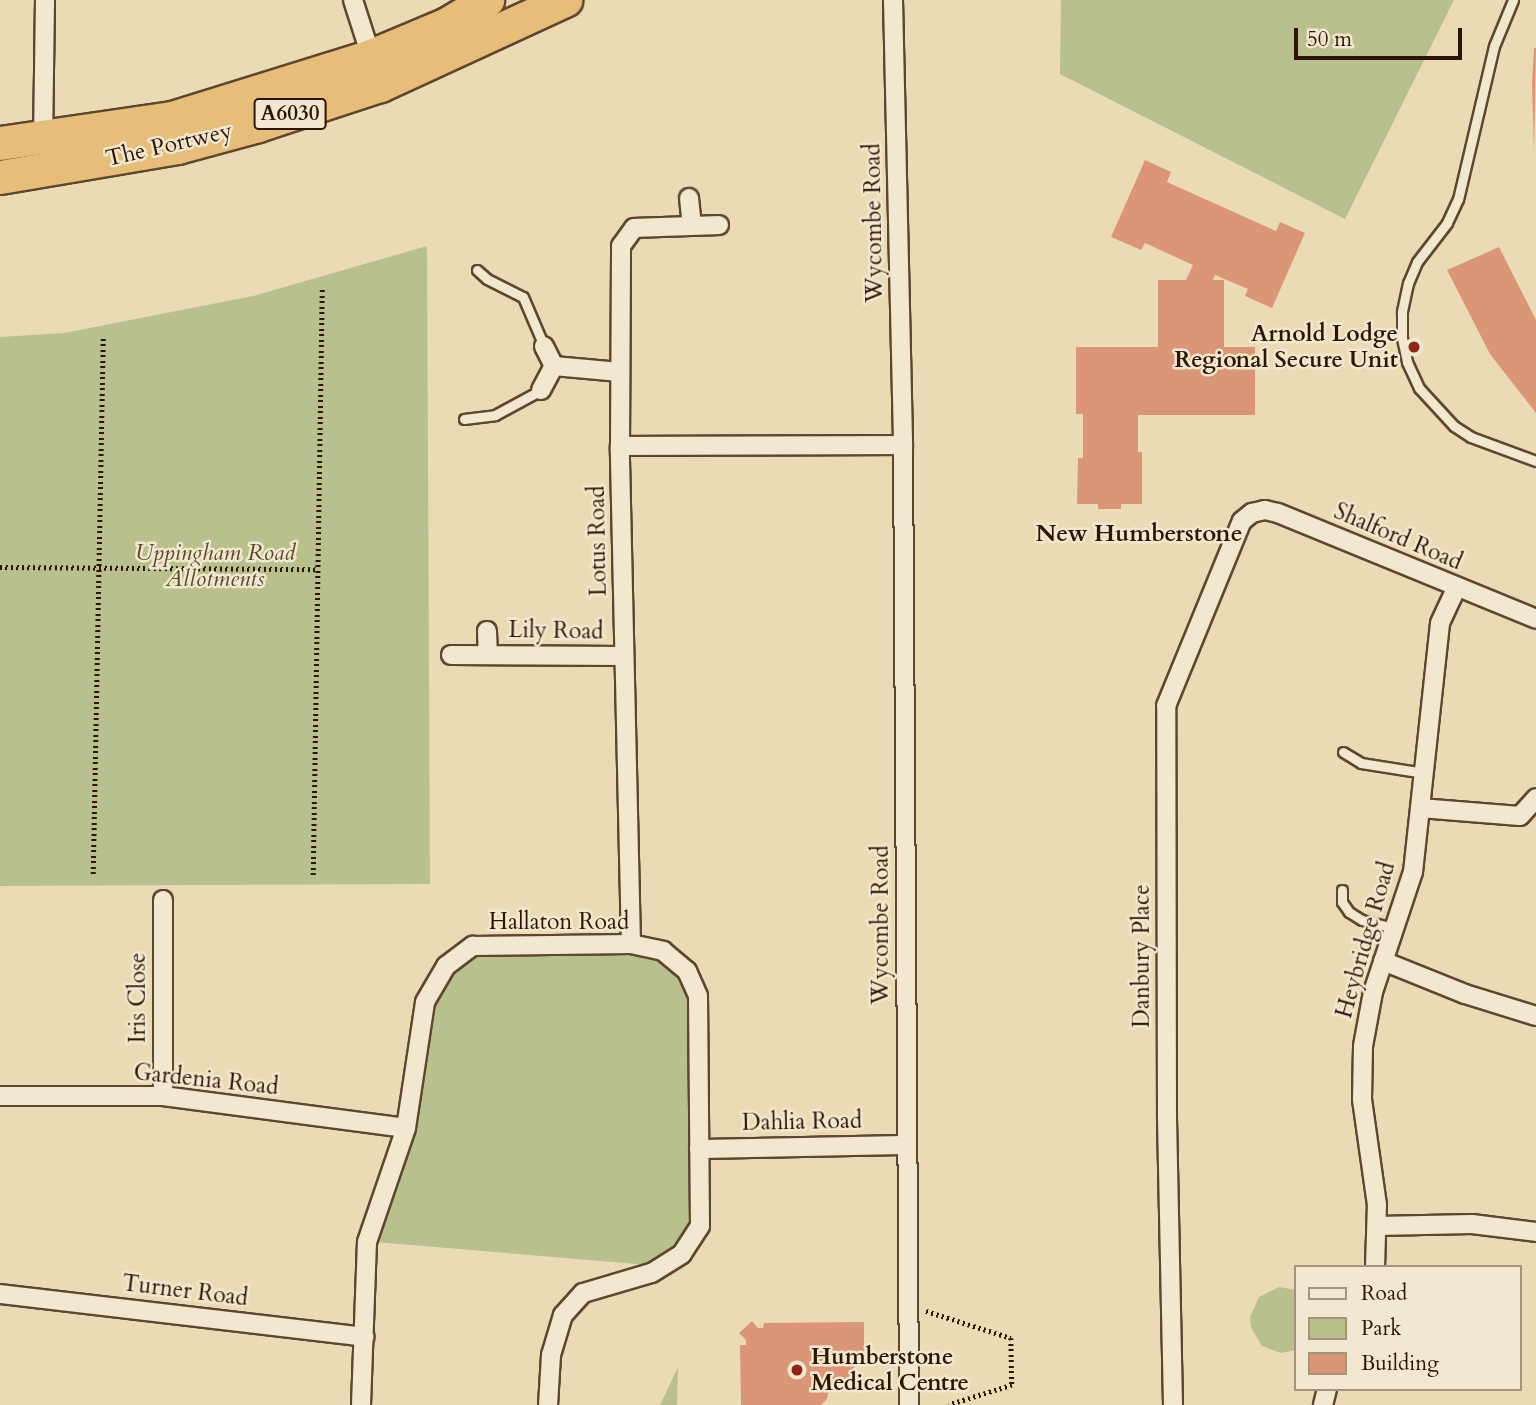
<!DOCTYPE html>
<html>
<head>
<meta charset="utf-8">
<style>
	body { margin:0 }
	#map { position:relative; width:1536px; height:1405px; overflow:hidden; background:#ebdbb5; font-family:Cardo,serif }
	div>[style] { position:absolute }
	[style*='--x'] { left:calc(var(--x)*1px); top:calc(var(--y)*1px); width:calc(var(--w)*1px); rotate:calc(var(--a)*1deg) }
	.green>* { inset:0; background:#b8c08d }
	.building>* { inset:0; background:#db9677 }
	.path>* { height:4.5px; margin-top:-2.25px; transform-origin:0; background:repeating-linear-gradient(90deg,#301402 0 2px,transparent 0 5.5px) }
	.roads { filter:drop-shadow(2px 0 #5f462f) drop-shadow(-2px 0 #5f462f) drop-shadow(0 2px #5f462f) drop-shadow(0 -2px #5f462f) }
	.lane>* { height:9px; margin:-4.5px; padding:0 4.5px; transform-origin:4.5px; border-radius:4.5px; background:#f2e8cf }
	.street>* { height:18px; margin:-9px; padding:0 9px; transform-origin:9px; border-radius:9px; background:#f2e8cf }
	.highway>* { height:33px; margin:-16.5px; padding:0 16.5px; transform-origin:16.5px; border-radius:16.5px; background:#e6be7a }
	.dots>* { width:19px; height:19px; translate:-50% -50%; box-sizing:border-box; border:4px solid #f2e8cf; border-radius:50% }
	span { translate:-50% -50%; white-space:nowrap; text-align:center; line-height:1.15; -webkit-text-stroke:5px #f2e8cf; paint-order:stroke }
	.shield-label span { padding:2px 5px; background:#f2e8cf; border:2px solid; border-radius:5px; -webkit-text-stroke-width:0 }
	.shield-label { font-size:21px; color:#301402; font-weight:700 }
	.street-label { font-size:23px; color:#301402 }
	.poi-label { font-size:23px; color:#301402; font-weight:700 }
	.right { translate:-100% -50%; text-align:right }
	.left { translate:0 -50%; text-align:left }
	.park-label { font-size:23px; color:#59482c; font-style:italic }
	.neighbourhood-label { font-size:24px; color:#301402; font-weight:700 }
	.legend { position:absolute; left:1294px; top:1265px; width:228px; height:126px; box-sizing:border-box; background:#f2e8cf; border:2px solid #a4937d; margin:0; padding:9px 12px; list-style:none; font-size:21px; color:#301402 }
	.legend li { display:flex; align-items:center; gap:14px; height:35px }
	.legend b { width:35px; border:2px solid #a4937d }
	.scale { position:absolute; left:1294px; top:28px; width:168px; height:32px; box-sizing:border-box; border:4px solid #301402; border-top:0; padding-left:9px; font-size:21px; line-height:24px; white-space:nowrap; color:#301402; -webkit-text-stroke:5px #f2e8cf; paint-order:stroke }
</style>
</head>
<body>
<div id="map">
	<div class="green">
		<div style="clip-path:polygon(1061px 0,1454px 0,1345px 219px,1060px 74px)"></div>
		<div style="clip-path:polygon(427px 246px,430px 884px,0 886px,0 337px,64px 333px,253px 296px)"></div>
		<div style="clip-path:polygon(629px 950px,660px 957px,682px 975px,692px 997px,692px 1223px,678px 1248px,649px 1265px,375px 1242px,432px 1005px,451px 969px,475px 953px)"></div>
		<div style="clip-path:polygon(1279px 1287px,1296px 1290px,1296px 1350px,1281px 1353px,1262px 1346px,1251px 1328px,1250px 1317px,1259px 1297px)"></div>
		<div style="clip-path:polygon(678px 1367px,677px 1405px,660px 1405px)"></div>
	</div>
	<div class="building">
		<div style="clip-path:polygon(1534px 48px,1536px 48px,1534px 152px,1532px 84px)"></div>
		<div style="clip-path:polygon(1145px 160px,1171px 172px,1167px 182px,1276px 231px,1280px 222px,1305px 233px,1272px 308px,1245px 296px,1248px 289px,1215px 275px,1213px 280px,1224px 280px,1224px 347px,1255px 347px,1255px 415px,1138px 415px,1138px 452px,1142px 452px,1142px 504px,1121px 504px,1121px 509px,1098px 509px,1098px 504px,1077px 504px,1078px 458px,1083px 458px,1083px 414px,1076px 414px,1076px 347px,1158px 347px,1158px 280px,1186px 280px,1193px 265px,1145px 243px,1141px 250px,1111px 237px)"></div>
		<div style="clip-path:polygon(1499px 247px,1536px 320px,1536px 413px,1490px 354px,1447px 270px)"></div>
		<div style="clip-path:polygon(752px 1321px,758px 1328px,763px 1328px,764px 1323px,864px 1322px,864px 1352px,854px 1356px,854px 1384px,830px 1384px,827px 1399px,821px 1405px,741px 1405px,740px 1345px,746px 1345px,746px 1340px,739px 1333px)"></div>
	</div>
	<div class="path">
		<div style="--x:0;--y:567;--w:318;--a:0.4"></div>
		<div style="--x:93;--y:874;--w:536;--a:-88.93"></div>
		<div style="--x:313;--y:875;--w:586;--a:-89.12"></div>
		<div style="--x:926;--y:1311;--w:89;--a:17.6"></div>
		<div style="--x:1011;--y:1338;--w:47;--a:88.8"></div>
		<div style="--x:1012;--y:1385;--w:66;--a:162.4"></div>
	</div>
	<div class="roads">
		<div class="lane">
			<div style="--x:1513;--y:0;--w:50;--a:112.4"></div>
			<div style="--x:1494;--y:46;--w:157;--a:103.2"></div>
			<div style="--x:1458;--y:199;--w:26;--a:115"></div>
			<div style="--x:1447;--y:223;--w:49;--a:127.6"></div>
			<div style="--x:1417;--y:262;--w:23;--a:113"></div>
			<div style="--x:1408;--y:283;--w:30;--a:102"></div>
			<div style="--x:1402;--y:312;--w:26;--a:90"></div>
			<div style="--x:1402;--y:338;--w:25;--a:78"></div>
			<div style="--x:1407;--y:362;--w:29;--a:65"></div>
			<div style="--x:1419;--y:388;--w:52;--a:47.4"></div>
			<div style="--x:1454;--y:426;--w:20;--a:33"></div>
			<div style="--x:1471;--y:437;--w:69;--a:20.3"></div>
			<div style="--x:477;--y:270;--w:13;--a:42"></div>
			<div style="--x:487;--y:279;--w:40;--a:26.6"></div>
			<div style="--x:523;--y:297;--w:53;--a:66.8"></div>
			<div style="--x:464;--y:419;--w:31;--a:-7"></div>
			<div style="--x:495;--y:415;--w:52;--a:-28.5"></div>
			<div style="--x:1343;--y:752;--w:21;--a:31"></div>
			<div style="--x:1361;--y:763;--w:64;--a:9"></div>
			<div style="--x:1342;--y:890;--w:12;--a:90"></div>
			<div style="--x:1342;--y:902;--w:12;--a:55"></div>
			<div style="--x:1349;--y:912;--w:15;--a:32"></div>
			<div style="--x:1362;--y:920;--w:32;--a:14"></div>
		</div>
		<div class="street">
			<div style="--x:353;--y:0;--w:59;--a:72.2"></div>
			<div style="--x:893;--y:0;--w:445;--a:88.7"></div>
			<div style="--x:903;--y:445;--w:960;--a:89.64"></div>
			<div style="--x:43;--y:143;--w:143;--a:-89.2"></div>
			<div style="--x:689;--y:198;--w:27;--a:84"></div>
			<div style="--x:554;--y:366;--w:66;--a:5.2"></div>
			<div style="--x:541;--y:390;--w:27;--a:-62"></div>
			<div style="--x:554;--y:366;--w:22;--a:-117"></div>
			<div style="--x:620;--y:446;--w:283;--a:-0.2"></div>
			<div style="--x:487;--y:631;--w:24;--a:88"></div>
			<div style="--x:451;--y:655;--w:173;--a:0.3"></div>
			<div style="--x:1420;--y:808;--w:100;--a:4.6"></div>
			<div style="--x:1520;--y:816;--w:24;--a:-48"></div>
			<div style="--x:163;--y:900;--w:196;--a:90"></div>
			<div style="--x:631;--y:944;--w:498;--a:-91.3"></div>
			<div style="--x:620;--y:446;--w:200;--a:-89.7"></div>
			<div style="--x:621;--y:246;--w:22;--a:-54"></div>
			<div style="--x:634;--y:228;--w:85;--a:-2"></div>
			<div style="--x:1383;--y:961;--w:88;--a:21.9"></div>
			<div style="--x:1465;--y:994;--w:74;--a:17.2"></div>
			<div style="--x:0;--y:1096;--w:163;--a:0"></div>
			<div style="--x:163;--y:1096;--w:245;--a:7.5"></div>
			<div style="--x:699;--y:1149;--w:208;--a:-1.1"></div>
			<div style="--x:1377;--y:1226;--w:95;--a:-1.2"></div>
			<div style="--x:1472;--y:1224;--w:64;--a:7.1"></div>
			<div style="--x:1375;--y:1267;--w:62;--a:-88.2"></div>
			<div style="--x:1377;--y:1205;--w:107;--a:-98.1"></div>
			<div style="--x:1362;--y:1099;--w:53;--a:-88.9"></div>
			<div style="--x:1363;--y:1046;--w:55;--a:-79.5"></div>
			<div style="--x:1373;--y:992;--w:126;--a:-71.6"></div>
			<div style="--x:1413;--y:872;--w:250;--a:-83.8"></div>
			<div style="--x:1440;--y:623;--w:38;--a:-65"></div>
			<div style="--x:0;--y:1294;--w:367;--a:6.7"></div>
			<div style="--x:361;--y:1405;--w:163;--a:-87.9"></div>
			<div style="--x:367;--y:1242;--w:120;--a:-71.1"></div>
			<div style="--x:406;--y:1128;--w:127;--a:-81.4"></div>
			<div style="--x:425;--y:1002;--w:42;--a:-59.7"></div>
			<div style="--x:446;--y:966;--w:34;--a:-37"></div>
			<div style="--x:473;--y:946;--w:158;--a:-0.7"></div>
			<div style="--x:631;--y:944;--w:33;--a:12"></div>
			<div style="--x:663;--y:951;--w:31;--a:40"></div>
			<div style="--x:687;--y:971;--w:27;--a:66"></div>
			<div style="--x:698;--y:996;--w:230;--a:89.5"></div>
			<div style="--x:700;--y:1226;--w:33;--a:123"></div>
			<div style="--x:682;--y:1254;--w:36;--a:148"></div>
			<div style="--x:651;--y:1273;--w:71;--a:163.6"></div>
			<div style="--x:583;--y:1293;--w:30;--a:132"></div>
			<div style="--x:563;--y:1315;--w:42;--a:106.7"></div>
			<div style="--x:551;--y:1355;--w:50;--a:93.4"></div>
			<div style="--x:1173;--y:1405;--w:291;--a:-91.2"></div>
			<div style="--x:1167;--y:1114;--w:408;--a:-90.1"></div>
			<div style="--x:1166;--y:706;--w:200;--a:-67.7"></div>
			<div style="--x:1242;--y:521;--w:13;--a:-39"></div>
			<div style="--x:1252;--y:513;--w:13;--a:-13"></div>
			<div style="--x:1265;--y:510;--w:13;--a:13"></div>
			<div style="--x:1278;--y:513;--w:279;--a:22.3"></div>
			<div style="--x:1323;--y:1405;--w:16;--a:-76"></div>
		</div>
		<div class="highway">
			<div style="--x:0;--y:143;--w:174;--a:-8.3"></div>
			<div style="--x:172;--y:118;--w:208;--a:-17.3"></div>
			<div style="--x:371;--y:56;--w:82;--a:-22.8"></div>
			<div style="--x:447;--y:24;--w:47;--a:-31"></div>
			<div style="--x:0;--y:177;--w:180;--a:-9.6"></div>
			<div style="--x:177;--y:147;--w:84;--a:-15.2"></div>
			<div style="--x:258;--y:125;--w:128;--a:-18.2"></div>
			<div style="--x:380;--y:85;--w:204;--a:-24.7"></div>
		</div>
	</div>
	<div class="dots">
		<div style="left:1414px;top:347px;background:#8f2418"></div>
		<div style="left:797px;top:1370px;background:#8f2418"></div>
	</div>
	<div class="shield-label">
		<span style="left:290px;top:114px">A6030</span>
	</div>
	<div class="street-label">
		<span style="left:169px;top:145px;rotate:-13deg">The Portwey</span>
		<span style="left:874px;top:223px;rotate:-91deg">Wycombe Road</span>
		<span style="left:1398px;top:537px;rotate:23deg">Shalford Road</span>
		<span style="left:598px;top:541px;rotate:-91deg">Lotus Road</span>
		<span style="left:556px;top:631px;rotate:1deg">Lily Road</span>
		<span style="left:559px;top:922px">Hallaton Road</span>
		<span style="left:881px;top:925px;rotate:-90deg">Wycombe Road</span>
		<span style="left:1366px;top:940px;rotate:-74deg">Heybridge Road</span>
		<span style="left:1142px;top:956px;rotate:-90deg">Danbury Place</span>
		<span style="left:138px;top:998px;rotate:-90deg">Iris Close</span>
		<span style="left:206px;top:1080px;rotate:6deg">Gardenia Road</span>
		<span style="left:802px;top:1122px;rotate:-1deg">Dahlia Road</span>
		<span style="left:185px;top:1291px;rotate:7deg">Turner Road</span>
	</div>
	<div class="poi-label">
		<span class="right" style="left:1398px;top:347px">Arnold Lodge<br>Regional Secure Unit</span>
		<span class="left" style="left:811px;top:1370px">Humberstone<br>Medical Centre</span>
	</div>
	<div class="park-label">
		<span style="left:215px;top:566px">Uppingham Road<br>Allotments</span>
	</div>
	<div class="neighbourhood-label">
		<span style="left:1139px;top:534px">New Humberstone</span>
	</div>
	<ul class="legend">
	<li><b style="height:9px;background:#f2e8cf"></b>Road</li>
	<li><b style="height:19px;background:#b8c08d"></b>Park</li>
	<li><b style="height:19px;background:#db9677"></b>Building</li>
	</ul>
	<div class="scale">50 m</div>
</div>
</body>
</html>
